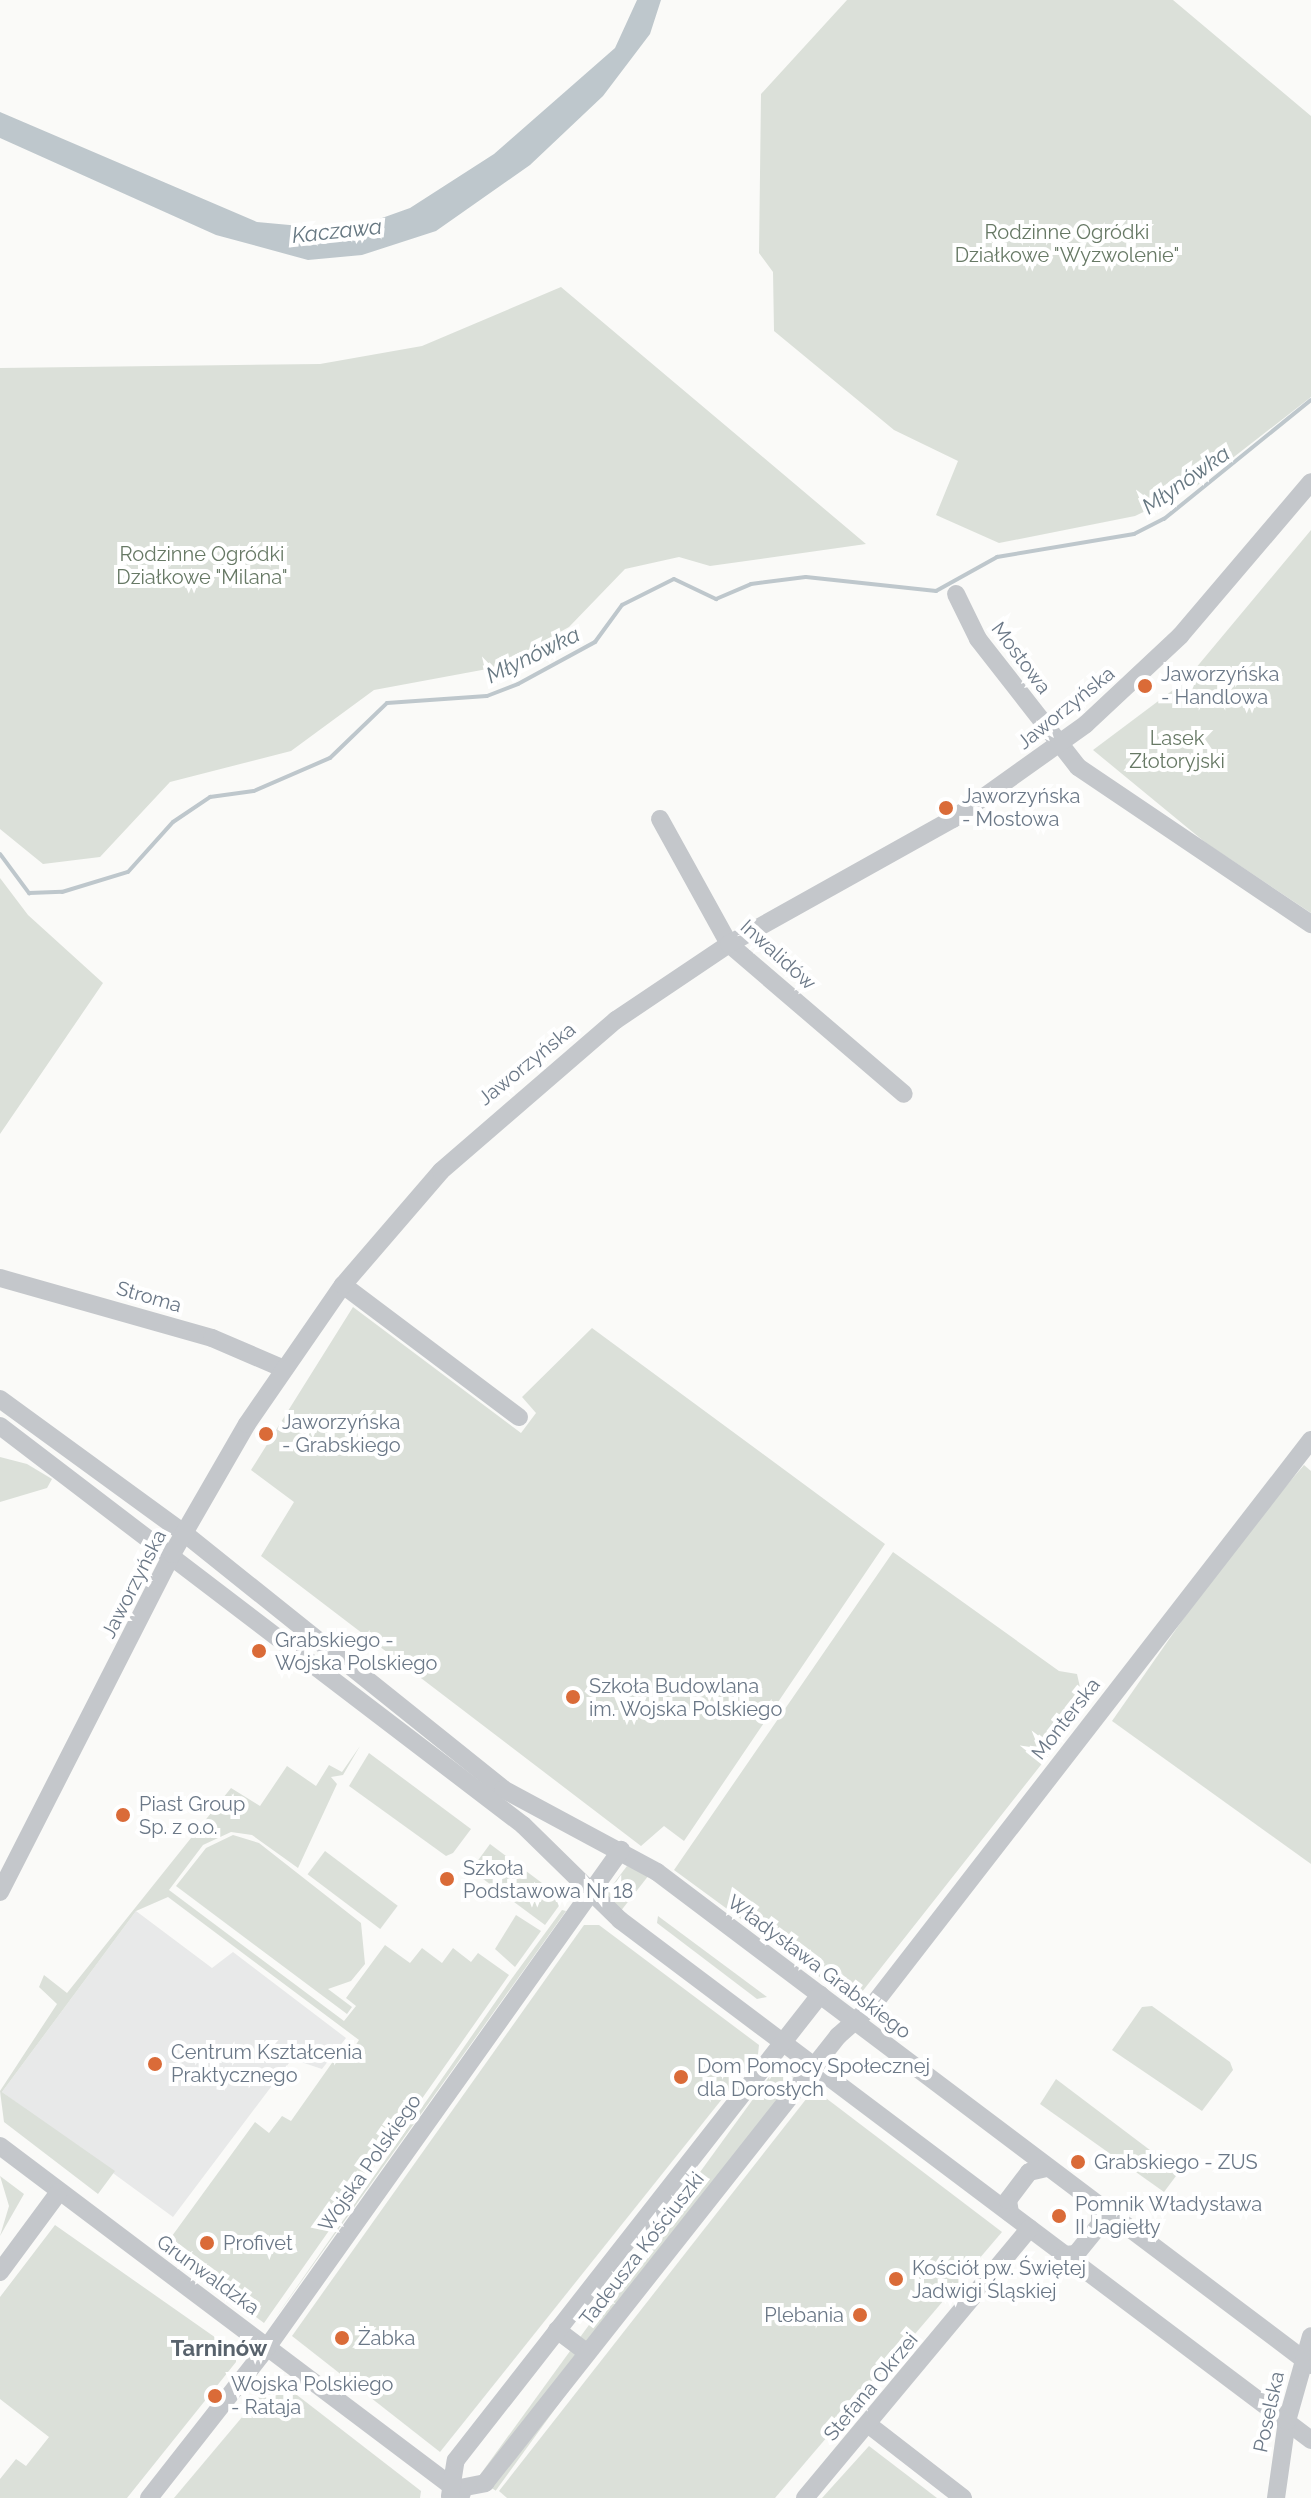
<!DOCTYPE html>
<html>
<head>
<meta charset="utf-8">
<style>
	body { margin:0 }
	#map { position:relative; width:1311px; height:2498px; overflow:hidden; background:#fafaf8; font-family:Raleway,sans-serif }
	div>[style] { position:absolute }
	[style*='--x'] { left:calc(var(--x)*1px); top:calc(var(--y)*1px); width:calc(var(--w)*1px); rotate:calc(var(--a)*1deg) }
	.built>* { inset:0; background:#e8e9e9 }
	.green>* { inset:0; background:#dbe0d9; transform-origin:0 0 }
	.water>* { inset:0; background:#bec7cc }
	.stream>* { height:4px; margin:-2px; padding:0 2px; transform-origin:2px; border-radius:2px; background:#bec7cc }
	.minor>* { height:18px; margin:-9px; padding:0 9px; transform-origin:9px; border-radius:9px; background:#c4c7cb }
	.dots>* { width:22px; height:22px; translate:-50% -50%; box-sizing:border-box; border:4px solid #fff; border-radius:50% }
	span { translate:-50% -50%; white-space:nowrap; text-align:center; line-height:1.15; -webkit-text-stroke:8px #fff; paint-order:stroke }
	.park-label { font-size:20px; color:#677965 }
	.street-label { font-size:20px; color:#6b7887 }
	.poi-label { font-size:20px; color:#6b7887 }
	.left { translate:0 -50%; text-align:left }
	.right { translate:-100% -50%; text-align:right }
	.water-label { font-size:22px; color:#677882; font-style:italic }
	.neighbourhood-label { font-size:22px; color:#58626c; font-weight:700 }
</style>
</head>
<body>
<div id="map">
	<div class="built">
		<div style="clip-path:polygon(136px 1911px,212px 1968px,233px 1952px,346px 2038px,322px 2069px,292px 2059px,173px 2217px,2px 2092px)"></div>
	</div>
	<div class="green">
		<div style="clip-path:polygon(847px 0,1173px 0,1311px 116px,1311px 397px,1194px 488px,1135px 516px,999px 543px,936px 515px,958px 461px,894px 430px,774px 331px,773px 272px,759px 253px,761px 94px)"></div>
		<div style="clip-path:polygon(561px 287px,866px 544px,710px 566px,679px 557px,625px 569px,569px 627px,498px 667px,374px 690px,291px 751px,170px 782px,100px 857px,43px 864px,0 829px,0 368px,320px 364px,422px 346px)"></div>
		<div style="clip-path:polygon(1311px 530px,1311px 913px,1206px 843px,1093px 750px,1185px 681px)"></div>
		<div style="clip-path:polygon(0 878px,28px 915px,103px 983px,0 1134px)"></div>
		<div style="clip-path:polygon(353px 1307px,521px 1433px,536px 1413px,522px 1397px,592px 1328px,885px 1544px,684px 1841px,664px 1826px,641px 1846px,261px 1556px,294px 1502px,251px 1470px)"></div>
		<div style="clip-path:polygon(0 1457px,27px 1464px,52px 1479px,47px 1488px,0 1502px)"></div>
		<div style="clip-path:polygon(1304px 1465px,1311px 1471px,1311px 1864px,1112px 1721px,1232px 1549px)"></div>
		<div style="clip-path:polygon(893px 1552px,1059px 1671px,1077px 1674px,1085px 1709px,854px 2002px,674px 1870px)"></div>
		<div style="clip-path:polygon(360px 1746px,343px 1775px,331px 1777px,337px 1784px,298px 1868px,252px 1835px,231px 1832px,203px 1845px,169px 1890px,344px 2021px,356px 2006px,346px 1998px,385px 1945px,410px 1963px,422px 1948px,442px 1963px,453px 1948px,471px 1962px,478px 1953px,509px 1975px,264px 2323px,164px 2247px,255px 2122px,269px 2133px,282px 2116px,291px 2121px,346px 2043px,353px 2049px,359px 2040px,168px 1897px,136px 1911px,2px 2092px,115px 2171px,98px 2194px,4px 2122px,0 2091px,57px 2004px,39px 1987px,44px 1975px,67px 1993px,231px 1788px,260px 1806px,287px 1766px,316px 1786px,329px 1765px,342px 1772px)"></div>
		<div style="clip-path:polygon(369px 1753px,471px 1829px,453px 1853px,446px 1856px,349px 1786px)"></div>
		<div style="clip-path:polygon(233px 1835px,259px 1843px,361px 1923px,365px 1964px,351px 1981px,328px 1989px,352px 2007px,347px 2014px,176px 1886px,206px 1848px)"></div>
		<div style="clip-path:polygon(490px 1844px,558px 1895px,561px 1903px,545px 1925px,471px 1870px)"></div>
		<div style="left:325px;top:1851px;width:91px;height:29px;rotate:37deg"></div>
		<div style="clip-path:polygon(627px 1866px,649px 1875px,620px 1912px,605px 1895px)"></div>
		<div style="clip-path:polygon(562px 1910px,566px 1911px,273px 2321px,510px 1981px)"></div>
		<div style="clip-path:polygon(516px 1915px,541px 1931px,515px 1967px,495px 1949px)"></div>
		<div style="clip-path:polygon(658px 1916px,767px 1997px,757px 1999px,657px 1923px)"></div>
		<div style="clip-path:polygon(584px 1925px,599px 1925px,759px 2045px,758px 2054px,440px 2452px,292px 2336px)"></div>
		<div style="clip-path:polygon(1152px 2006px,1230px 2062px,1233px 2070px,1202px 2111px,1112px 2050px,1142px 2007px)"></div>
		<div style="left:780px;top:2062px;width:22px;height:514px;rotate:36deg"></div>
		<div style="clip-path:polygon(1056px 2079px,1179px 2172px,1164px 2192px,1040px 2104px)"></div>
		<div style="clip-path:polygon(814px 2089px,1002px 2232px,775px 2498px,507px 2498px,499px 2491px)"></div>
		<div style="clip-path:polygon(0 2176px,24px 2194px,0 2236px,9px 2206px)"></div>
		<div style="clip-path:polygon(55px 2225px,236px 2352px,236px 2362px,127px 2498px,0 2498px,0 2479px,16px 2459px,26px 2466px,49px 2437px,0 2399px,0 2297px)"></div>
		<div style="clip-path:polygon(275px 2378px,421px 2491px,420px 2498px,174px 2498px)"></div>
		<div style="clip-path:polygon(869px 2446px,937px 2498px,822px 2498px)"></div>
	</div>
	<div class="water">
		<div style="clip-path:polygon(637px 0,661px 0,650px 34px,603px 96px,530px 165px,436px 231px,362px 255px,308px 260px,216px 235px,0 138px,0 112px,257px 222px,333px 229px,368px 223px,410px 208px,494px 154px,615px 48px)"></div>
	</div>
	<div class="stream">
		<div style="--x:0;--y:854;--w:49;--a:53.4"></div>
		<div style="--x:29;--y:893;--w:33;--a:-2"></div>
		<div style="--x:62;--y:892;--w:69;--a:-16.9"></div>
		<div style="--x:128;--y:872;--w:67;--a:-48"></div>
		<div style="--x:173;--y:822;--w:45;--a:-34"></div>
		<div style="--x:210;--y:797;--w:44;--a:-7.8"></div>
		<div style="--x:254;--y:791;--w:83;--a:-23.5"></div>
		<div style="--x:330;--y:758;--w:79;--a:-44"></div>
		<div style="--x:387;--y:703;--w:100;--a:-4"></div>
		<div style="--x:487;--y:696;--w:33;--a:-21"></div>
		<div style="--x:518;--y:684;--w:88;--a:-28.6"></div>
		<div style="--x:595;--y:642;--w:46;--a:-53.9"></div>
		<div style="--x:622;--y:605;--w:58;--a:-26.6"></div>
		<div style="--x:674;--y:579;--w:47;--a:25.5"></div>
		<div style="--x:716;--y:599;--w:38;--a:-23"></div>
		<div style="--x:751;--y:584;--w:55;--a:-7.3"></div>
		<div style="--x:806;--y:577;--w:131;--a:6.1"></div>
		<div style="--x:936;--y:591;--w:70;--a:-29.1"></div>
		<div style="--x:997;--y:557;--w:139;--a:-9.5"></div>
		<div style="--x:1134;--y:534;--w:34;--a:-27"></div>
		<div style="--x:1164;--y:519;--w:189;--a:-39"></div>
	</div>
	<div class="minor">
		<div style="--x:956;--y:594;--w:50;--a:63.9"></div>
		<div style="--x:978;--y:639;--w:162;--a:52"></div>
		<div style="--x:1078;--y:767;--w:281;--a:34"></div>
		<div style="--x:660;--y:819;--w:143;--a:61.1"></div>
		<div style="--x:729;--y:944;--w:230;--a:40.6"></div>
		<div style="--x:0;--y:1278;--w:220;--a:15.8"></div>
		<div style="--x:212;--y:1338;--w:76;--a:23.2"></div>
		<div style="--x:343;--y:1285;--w:220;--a:36.9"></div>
		<div style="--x:0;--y:1399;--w:228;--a:36.1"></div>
		<div style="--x:184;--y:1533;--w:409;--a:38.7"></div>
		<div style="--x:503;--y:1789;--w:175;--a:28.3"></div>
		<div style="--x:657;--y:1872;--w:819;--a:37.01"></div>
		<div style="--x:0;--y:1426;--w:658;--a:37.34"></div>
		<div style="--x:523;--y:1825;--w:136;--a:44.4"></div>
		<div style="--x:620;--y:1920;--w:865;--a:36.96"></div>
		<div style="--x:0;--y:1892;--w:379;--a:-63"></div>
		<div style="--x:172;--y:1554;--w:150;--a:-60"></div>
		<div style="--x:247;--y:1424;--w:169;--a:-55.4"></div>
		<div style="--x:343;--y:1285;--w:150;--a:-49.3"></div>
		<div style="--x:441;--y:1171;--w:231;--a:-40.8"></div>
		<div style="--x:616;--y:1020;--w:136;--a:-33.9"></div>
		<div style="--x:729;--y:944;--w:257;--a:-29.2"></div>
		<div style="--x:953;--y:819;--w:163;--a:-35.5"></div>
		<div style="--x:1086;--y:724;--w:129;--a:-43.1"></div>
		<div style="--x:1180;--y:636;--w:202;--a:-49.6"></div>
		<div style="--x:0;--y:2146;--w:578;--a:36.99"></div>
		<div style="--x:1010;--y:2213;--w:13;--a:-99"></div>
		<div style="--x:1008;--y:2200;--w:35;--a:-53"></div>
		<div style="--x:1029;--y:2172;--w:18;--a:-13"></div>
		<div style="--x:1065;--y:2255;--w:11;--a:-5"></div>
		<div style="--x:1076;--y:2254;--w:38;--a:-51"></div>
		<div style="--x:1100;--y:2224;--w:17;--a:-90"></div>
		<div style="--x:0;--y:2272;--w:99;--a:-53.6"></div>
		<div style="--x:557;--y:2330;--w:38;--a:37"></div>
		<div style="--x:869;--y:2425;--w:119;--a:37.8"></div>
		<div style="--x:455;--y:2489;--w:31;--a:-11"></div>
		<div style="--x:485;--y:2483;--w:570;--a:-51.7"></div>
		<div style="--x:838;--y:2036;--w:47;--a:-41.5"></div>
		<div style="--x:873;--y:2005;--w:715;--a:-52.22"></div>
		<div style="--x:450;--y:2496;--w:36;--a:-81"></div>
		<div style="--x:456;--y:2460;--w:591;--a:-51.95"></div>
		<div style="--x:149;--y:2498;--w:193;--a:-51.9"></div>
		<div style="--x:268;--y:2346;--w:609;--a:-54.56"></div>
		<div style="--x:805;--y:2498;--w:351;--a:-50.2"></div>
		<div style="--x:1276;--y:2498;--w:78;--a:-81.9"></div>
		<div style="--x:1287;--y:2421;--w:88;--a:-74.2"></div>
	</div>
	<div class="dots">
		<div style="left:1145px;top:686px;background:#da6b38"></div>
		<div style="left:946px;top:808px;background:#da6b38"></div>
		<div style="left:266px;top:1434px;background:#da6b38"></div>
		<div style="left:259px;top:1651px;background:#da6b38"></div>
		<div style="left:573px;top:1697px;background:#da6b38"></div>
		<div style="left:123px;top:1815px;background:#da6b38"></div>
		<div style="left:447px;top:1879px;background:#da6b38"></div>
		<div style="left:155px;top:2064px;background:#da6b38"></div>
		<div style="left:681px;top:2077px;background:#da6b38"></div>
		<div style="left:1078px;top:2162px;background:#da6b38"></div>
		<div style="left:1059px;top:2216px;background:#da6b38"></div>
		<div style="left:207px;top:2243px;background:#da6b38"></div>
		<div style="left:896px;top:2279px;background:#da6b38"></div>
		<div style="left:860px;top:2315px;background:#da6b38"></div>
		<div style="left:342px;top:2338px;background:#da6b38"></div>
		<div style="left:215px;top:2396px;background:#da6b38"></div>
	</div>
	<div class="park-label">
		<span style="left:1067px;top:244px">Rodzinne Ogródki<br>Działkowe "Wyzwolenie"</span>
		<span style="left:202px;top:566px">Rodzinne Ogródki<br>Działkowe "Milana"</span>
		<span style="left:1177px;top:750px">Lasek<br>Złotoryjski</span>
	</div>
	<div class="street-label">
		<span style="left:1021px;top:658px;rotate:53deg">Mostowa</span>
		<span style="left:1066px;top:708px;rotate:-39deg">Jaworzyńska</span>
		<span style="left:778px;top:955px;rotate:42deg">Inwalidów</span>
		<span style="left:527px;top:1064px;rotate:-39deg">Jaworzyńska</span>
		<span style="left:149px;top:1297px;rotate:16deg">Stroma</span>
		<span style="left:134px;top:1584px;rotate:-63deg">Jaworzyńska</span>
		<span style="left:1066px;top:1719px;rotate:-52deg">Monterska</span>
		<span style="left:819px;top:1967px;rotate:37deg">Władysława Grabskiego</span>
		<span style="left:370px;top:2163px;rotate:-55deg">Wojska Polskiego</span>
		<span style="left:642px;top:2249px;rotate:-52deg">Tadeusza Kościuszki</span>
		<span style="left:208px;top:2275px;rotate:36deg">Grunwaldzka</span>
		<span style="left:871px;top:2387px;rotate:-50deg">Stefana Okrzei</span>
		<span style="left:1269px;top:2412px;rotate:-78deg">Poselska</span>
	</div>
	<div class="poi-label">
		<span class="left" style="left:1161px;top:686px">Jaworzyńska<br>- Handlowa</span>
		<span class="left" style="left:962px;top:808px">Jaworzyńska<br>- Mostowa</span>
		<span class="left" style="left:282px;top:1434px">Jaworzyńska<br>- Grabskiego</span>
		<span class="left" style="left:275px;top:1652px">Grabskiego -<br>Wojska Polskiego</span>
		<span class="left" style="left:589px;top:1698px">Szkoła Budowlana<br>im. Wojska Polskiego</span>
		<span class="left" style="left:139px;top:1816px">Piast Group<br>Sp. z o.o.</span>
		<span class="left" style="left:463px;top:1880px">Szkoła<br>Podstawowa Nr 18</span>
		<span class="left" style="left:171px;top:2064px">Centrum Kształcenia<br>Praktycznego</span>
		<span class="left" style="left:697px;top:2078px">Dom Pomocy Społecznej<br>dla Dorosłych</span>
		<span class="left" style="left:1094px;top:2162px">Grabskiego - ZUS</span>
		<span class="left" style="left:1075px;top:2216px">Pomnik Władysława<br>II Jagiełły</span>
		<span class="left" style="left:223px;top:2243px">Profivet</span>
		<span class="left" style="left:912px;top:2280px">Kościół pw. Świętej<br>Jadwigi Śląskiej</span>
		<span class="right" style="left:844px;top:2315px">Plebania</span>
		<span class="left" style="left:358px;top:2338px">Żabka</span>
		<span class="left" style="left:231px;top:2396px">Wojska Polskiego<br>- Rataja</span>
	</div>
	<div class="water-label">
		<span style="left:337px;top:231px;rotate:-6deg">Kaczawa</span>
		<span style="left:1186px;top:480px;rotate:-35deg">Młynówka</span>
		<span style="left:533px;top:655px;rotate:-26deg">Młynówka</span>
	</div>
	<div class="neighbourhood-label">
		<span style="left:219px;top:2349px">Tarninów</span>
	</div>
</div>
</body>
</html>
